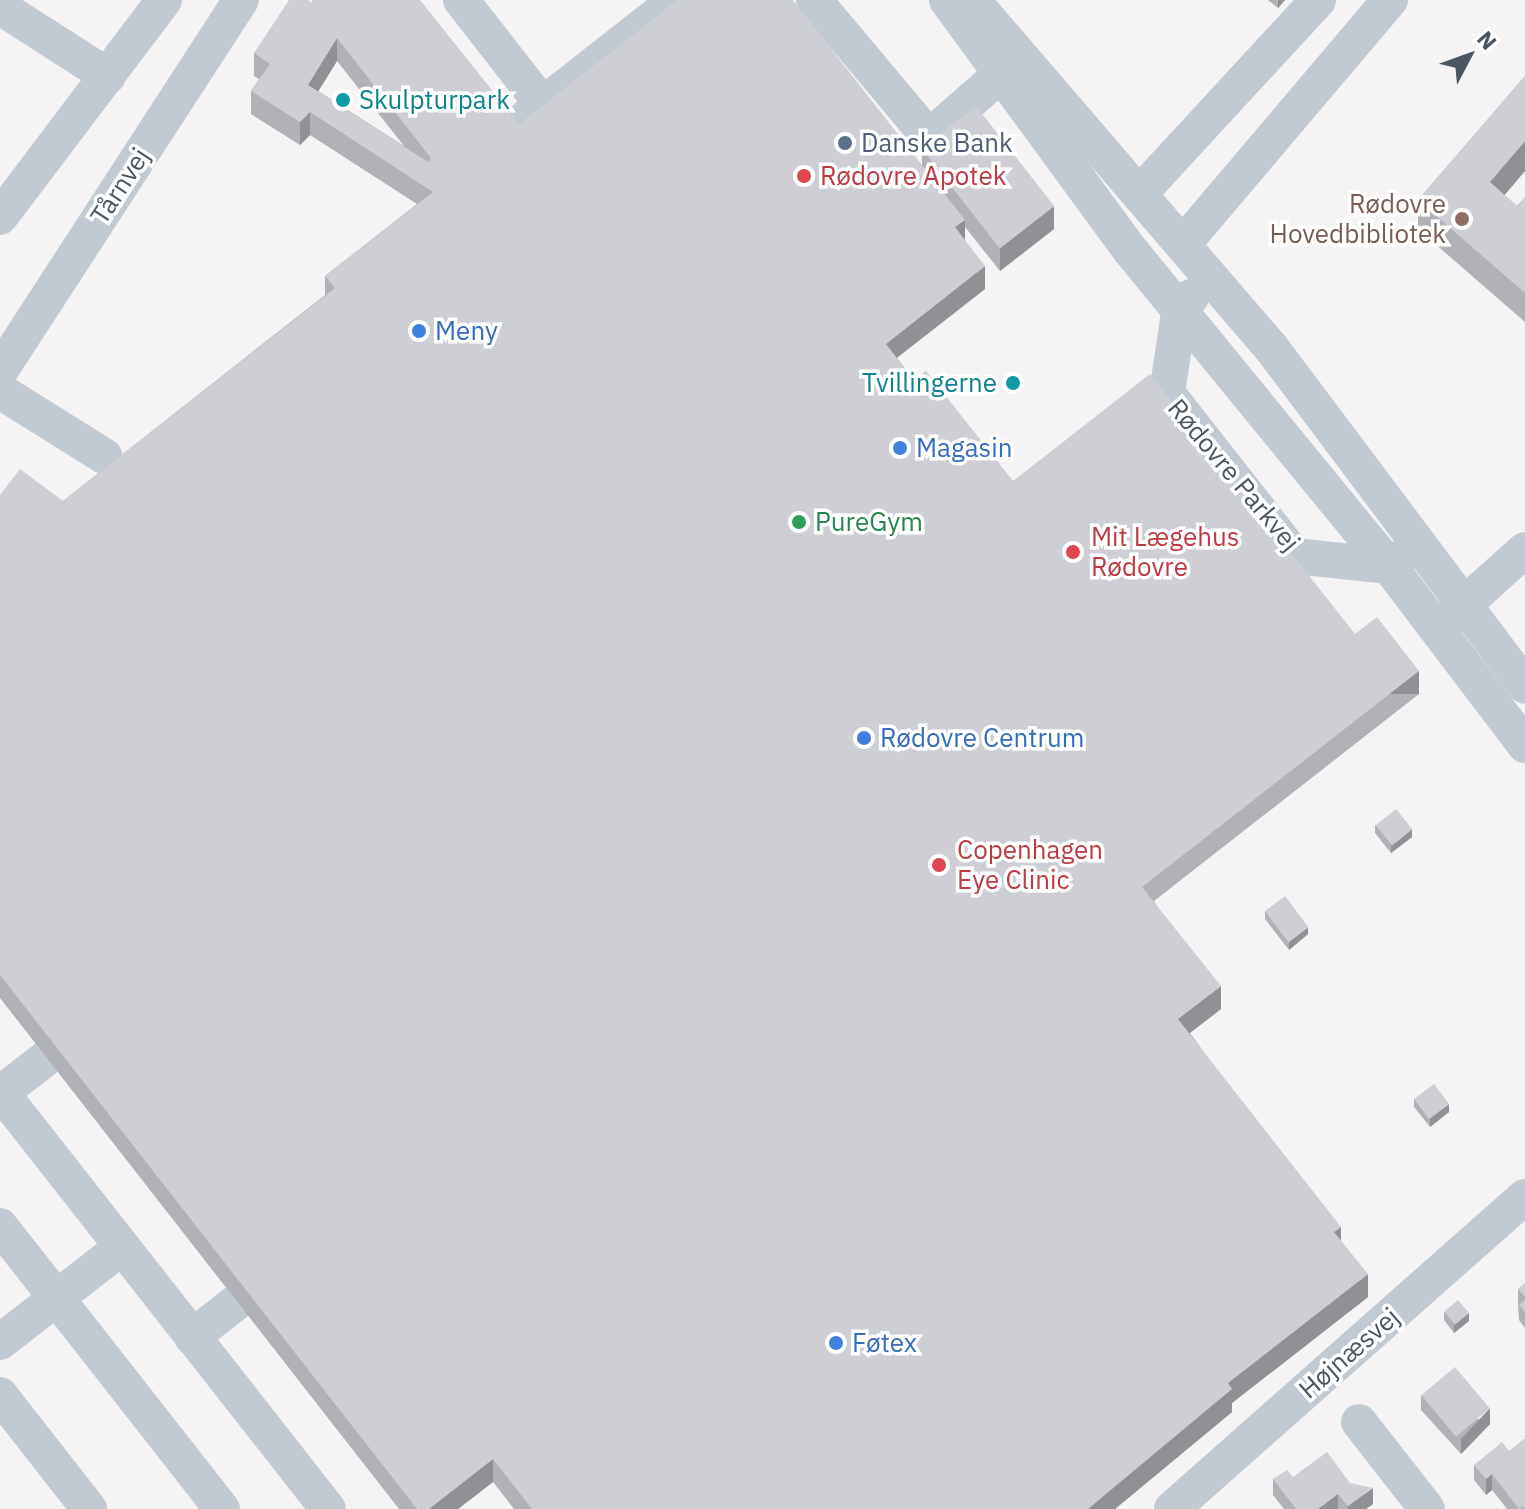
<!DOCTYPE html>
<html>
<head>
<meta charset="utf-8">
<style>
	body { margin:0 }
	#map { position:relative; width:1525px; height:1509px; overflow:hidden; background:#f5f3f3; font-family:"IBM Plex Sans",sans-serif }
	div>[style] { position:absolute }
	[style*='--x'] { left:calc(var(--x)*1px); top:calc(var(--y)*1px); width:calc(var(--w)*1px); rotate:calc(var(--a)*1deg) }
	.minor>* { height:36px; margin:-18px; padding:0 18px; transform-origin:18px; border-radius:18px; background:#c1cad2 }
	.wall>* { inset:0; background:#b0b2b7 }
	.shaded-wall>* { inset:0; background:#909195; transform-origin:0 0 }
	.building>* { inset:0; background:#cdcfd5; transform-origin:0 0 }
	.dots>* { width:22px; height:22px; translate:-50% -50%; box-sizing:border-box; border:4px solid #fff; border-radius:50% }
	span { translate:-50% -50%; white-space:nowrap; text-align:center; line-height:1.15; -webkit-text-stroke:7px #fff; paint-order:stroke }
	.culture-label { font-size:26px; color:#0d838f }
	.left { translate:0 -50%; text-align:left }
	.right { translate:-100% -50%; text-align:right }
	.service-label { font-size:26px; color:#4e5e75 }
	.health-label { font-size:26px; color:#be3a42 }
	.street-label { font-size:26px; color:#4a5661 }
	.education-label { font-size:26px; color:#785e54 }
	.shop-label { font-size:26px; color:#366cbe }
	.leisure-label { font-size:26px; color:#27864d }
	.north { position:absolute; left:1429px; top:16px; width:80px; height:80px; -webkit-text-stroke:6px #fff; paint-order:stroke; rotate:49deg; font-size:22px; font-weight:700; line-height:32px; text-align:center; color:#4a5661 }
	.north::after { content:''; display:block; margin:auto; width:28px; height:36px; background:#4a5661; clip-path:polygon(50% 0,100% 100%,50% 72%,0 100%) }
</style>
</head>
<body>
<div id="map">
	<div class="minor">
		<div style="--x:461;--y:0;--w:133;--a:52"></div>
		<div style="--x:814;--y:0;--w:179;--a:50"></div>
		<div style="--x:929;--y:137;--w:93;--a:-41.1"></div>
		<div style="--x:947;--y:0;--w:311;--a:53.8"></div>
		<div style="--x:1131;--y:251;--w:407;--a:50.7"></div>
		<div style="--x:1389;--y:566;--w:225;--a:52.8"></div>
		<div style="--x:972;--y:0;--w:457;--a:49.3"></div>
		<div style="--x:1270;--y:346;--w:425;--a:53.1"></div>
		<div style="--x:0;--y:7;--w:128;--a:32.6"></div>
		<div style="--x:509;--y:131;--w:212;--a:-38.1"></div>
		<div style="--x:1141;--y:192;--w:261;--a:-47.3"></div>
		<div style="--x:0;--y:217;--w:272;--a:-52.9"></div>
		<div style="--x:1183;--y:244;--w:320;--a:-49.7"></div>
		<div style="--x:1191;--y:297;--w:15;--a:138"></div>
		<div style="--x:1180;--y:307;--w:87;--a:98.6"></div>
		<div style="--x:1167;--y:393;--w:207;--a:51.9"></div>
		<div style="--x:1295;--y:556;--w:95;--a:6.1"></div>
		<div style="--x:1389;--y:566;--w:14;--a:-36"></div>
		<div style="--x:0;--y:371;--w:442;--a:-57"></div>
		<div style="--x:0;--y:391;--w:123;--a:32"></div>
		<div style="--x:1448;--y:619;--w:103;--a:-41.9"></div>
		<div style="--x:0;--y:1091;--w:531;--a:51.88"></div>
		<div style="--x:1;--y:1093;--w:106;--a:-37.7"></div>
		<div style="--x:0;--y:1226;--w:360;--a:51.9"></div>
		<div style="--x:192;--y:1337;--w:58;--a:-38"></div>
		<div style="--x:0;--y:1342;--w:155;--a:-37.9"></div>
		<div style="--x:0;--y:1395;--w:145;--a:52"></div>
		<div style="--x:1359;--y:1422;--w:110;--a:52"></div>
		<div style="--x:1172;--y:1509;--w:471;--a:-41.5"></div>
	</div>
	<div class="wall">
		<div style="clip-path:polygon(1268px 0,1285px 0,1278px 8px)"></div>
		<div style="clip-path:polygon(evenodd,311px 3px,519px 124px,922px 165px,922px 149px,1054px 229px,1000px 271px,965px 227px,965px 240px,985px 289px,897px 358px,914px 380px,1013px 481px,1355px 634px,1419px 694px,1154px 901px,1221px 1009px,1190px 1033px,1341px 1241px,1368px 1297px,1232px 1403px,1232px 1412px,1115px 1509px,514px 1509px,493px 1482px,458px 1509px,399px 1509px,0 998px,0 495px,63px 501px,325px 295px,325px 276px,417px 204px,310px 135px,300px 145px,251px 114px,251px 91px,259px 79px,254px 76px,254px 53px,311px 3px,337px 61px,404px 146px,318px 91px,337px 61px)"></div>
		<div style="clip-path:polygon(1525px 76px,1525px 171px,1504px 195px,1517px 206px,1525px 197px,1525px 322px,1418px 229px,1418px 200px)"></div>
		<div style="clip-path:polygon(1375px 825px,1412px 837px,1391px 853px,1375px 833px)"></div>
		<div style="clip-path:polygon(1265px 911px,1308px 934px,1289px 950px,1265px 919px)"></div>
		<div style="clip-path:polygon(1414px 1099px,1449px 1112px,1430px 1127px,1414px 1107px)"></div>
		<div style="clip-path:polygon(1525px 1283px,1525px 1328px,1519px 1320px,1518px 1304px,1518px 1289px)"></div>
		<div style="clip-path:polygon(1444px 1312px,1469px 1321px,1454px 1333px,1444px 1320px)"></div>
		<div style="clip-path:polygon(1421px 1395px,1490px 1424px,1461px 1454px,1421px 1410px)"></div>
		<div style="clip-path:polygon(1509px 1451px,1525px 1509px,1507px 1509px,1492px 1490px,1486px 1495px,1474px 1480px,1474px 1465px)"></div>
		<div style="clip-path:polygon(1293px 1477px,1350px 1483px,1373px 1504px,1366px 1509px,1284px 1509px,1273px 1495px,1273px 1479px)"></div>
	</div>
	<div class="shaded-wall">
		<div style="clip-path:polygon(1278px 0,1285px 0,1278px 8px)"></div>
		<div style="clip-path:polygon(337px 38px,337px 61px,308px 108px,308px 85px)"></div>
		<div style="clip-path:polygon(310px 112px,310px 135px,300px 145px,300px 122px)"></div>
		<div style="clip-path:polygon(1525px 141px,1525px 171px,1490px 212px,1490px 182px)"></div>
		<div style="clip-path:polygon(1054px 206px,1054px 229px,1000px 271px,1000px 248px)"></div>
		<div style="clip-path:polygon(965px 220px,965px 243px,955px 227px)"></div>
		<div style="clip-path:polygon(985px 266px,985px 289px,886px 366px,886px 344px)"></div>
		<div style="left:1419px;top:671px;width:23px;height:351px;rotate:90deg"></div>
		<div style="clip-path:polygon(1412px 829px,1412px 837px,1391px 853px,1391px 845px)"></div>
		<div style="clip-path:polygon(1308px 927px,1308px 934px,1289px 950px,1289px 942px)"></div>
		<div style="clip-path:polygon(1221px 986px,1221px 1009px,1178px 1042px,1178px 1019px)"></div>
		<div style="clip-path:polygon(1449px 1104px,1449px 1112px,1430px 1127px,1430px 1119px)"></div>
		<div style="clip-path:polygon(1341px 1227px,1341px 1250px,1334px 1232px)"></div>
		<div style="clip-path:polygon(1368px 1274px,1368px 1297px,1232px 1403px,1232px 1412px,1115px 1509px,1088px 1509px,1228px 1383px)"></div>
		<div style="clip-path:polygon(1469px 1313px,1469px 1321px,1454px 1333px,1454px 1325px)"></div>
		<div style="clip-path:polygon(1490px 1408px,1490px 1424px,1461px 1454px,1461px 1439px)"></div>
		<div style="clip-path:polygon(493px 1459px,493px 1482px,458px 1509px,429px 1509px)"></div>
		<div style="clip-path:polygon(1492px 1474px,1492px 1490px,1486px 1495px,1486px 1479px)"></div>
		<div style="clip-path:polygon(1373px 1488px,1373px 1504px,1366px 1509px,1348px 1509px,1348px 1506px)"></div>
		<div style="clip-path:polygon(1338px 1494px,1338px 1509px,1318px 1509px)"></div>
	</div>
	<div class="building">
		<div style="clip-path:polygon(evenodd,289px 0,308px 0,311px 3px,312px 0,420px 0,519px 124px,678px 0,793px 0,965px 220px,955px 227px,985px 266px,886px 344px,914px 380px,926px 371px,1013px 481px,1150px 374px,1355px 634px,1377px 617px,1419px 671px,1142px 887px,1221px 986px,1178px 1019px,1341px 1227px,1334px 1232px,1368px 1274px,1228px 1383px,1232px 1389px,1088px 1509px,532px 1509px,493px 1459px,429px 1509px,417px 1509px,0 975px,0 495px,20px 469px,63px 501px,335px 288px,325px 276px,433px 192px,310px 112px,300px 122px,251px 91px,270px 64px,254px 53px,289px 0,337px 38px,431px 158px,428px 162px,308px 85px,337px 38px)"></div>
		<div style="clip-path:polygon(1525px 76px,1525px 141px,1490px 182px,1517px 206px,1525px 197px,1525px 293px,1418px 200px)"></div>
		<div style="left:976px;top:106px;width:127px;height:69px;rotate:52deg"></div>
		<div style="left:1396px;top:809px;width:26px;height:26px;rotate:51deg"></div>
		<div style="left:1285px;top:896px;width:39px;height:25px;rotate:53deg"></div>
		<div style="left:1434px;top:1084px;width:25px;height:25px;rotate:53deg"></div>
		<div style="clip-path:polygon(1525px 1283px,1525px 1297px,1518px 1289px)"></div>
		<div style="left:1458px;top:1300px;width:17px;height:18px;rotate:50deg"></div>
		<div style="clip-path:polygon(1525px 1300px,1525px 1312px,1519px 1305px)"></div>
		<div style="left:1455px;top:1367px;width:54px;height:44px;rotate:50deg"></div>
		<div style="clip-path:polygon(1525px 1438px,1525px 1505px,1519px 1509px,1492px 1474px,1486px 1479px,1474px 1465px,1502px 1442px,1509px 1451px)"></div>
		<div style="clip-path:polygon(1327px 1452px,1350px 1483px,1373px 1488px,1348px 1506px,1338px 1494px,1318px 1509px,1296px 1509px,1273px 1479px,1287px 1470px,1293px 1477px)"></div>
	</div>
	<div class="dots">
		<div style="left:343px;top:100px;background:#0f9aa8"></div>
		<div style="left:845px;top:143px;background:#5c6f8a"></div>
		<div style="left:804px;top:176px;background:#e0444e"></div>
		<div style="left:1462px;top:219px;background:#8d6e63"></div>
		<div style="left:419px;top:331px;background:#3f7fe0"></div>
		<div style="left:1013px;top:383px;background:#0f9aa8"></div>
		<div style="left:900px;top:448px;background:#3f7fe0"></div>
		<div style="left:799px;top:522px;background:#2e9e5b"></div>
		<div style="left:1073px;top:552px;background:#e0444e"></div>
		<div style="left:864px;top:738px;background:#3f7fe0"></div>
		<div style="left:939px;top:865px;background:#e0444e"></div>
		<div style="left:836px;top:1343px;background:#3f7fe0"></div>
	</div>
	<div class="culture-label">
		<span class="left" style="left:359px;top:100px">Skulpturpark</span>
		<span class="right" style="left:997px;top:383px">Tvillingerne</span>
	</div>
	<div class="service-label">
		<span class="left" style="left:861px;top:143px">Danske Bank</span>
	</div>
	<div class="health-label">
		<span class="left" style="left:820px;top:176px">Rødovre Apotek</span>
		<span class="left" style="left:1091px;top:552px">Mit Lægehus<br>Rødovre</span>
		<span class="left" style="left:957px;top:865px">Copenhagen<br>Eye Clinic</span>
	</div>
	<div class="street-label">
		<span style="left:120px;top:186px;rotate:-57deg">Tårnvej</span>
		<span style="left:1234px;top:475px;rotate:50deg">Rødovre Parkvej</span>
		<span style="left:1349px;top:1353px;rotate:-41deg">Højnæsvej</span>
	</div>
	<div class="education-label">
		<span class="right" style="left:1446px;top:219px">Rødovre<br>Hovedbibliotek</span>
	</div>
	<div class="shop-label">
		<span class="left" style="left:435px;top:331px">Meny</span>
		<span class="left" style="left:916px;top:448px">Magasin</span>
		<span class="left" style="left:880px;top:738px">Rødovre Centrum</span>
		<span class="left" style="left:852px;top:1343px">Føtex</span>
	</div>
	<div class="leisure-label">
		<span class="left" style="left:815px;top:522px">PureGym</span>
	</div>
	<div class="north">N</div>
</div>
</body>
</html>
